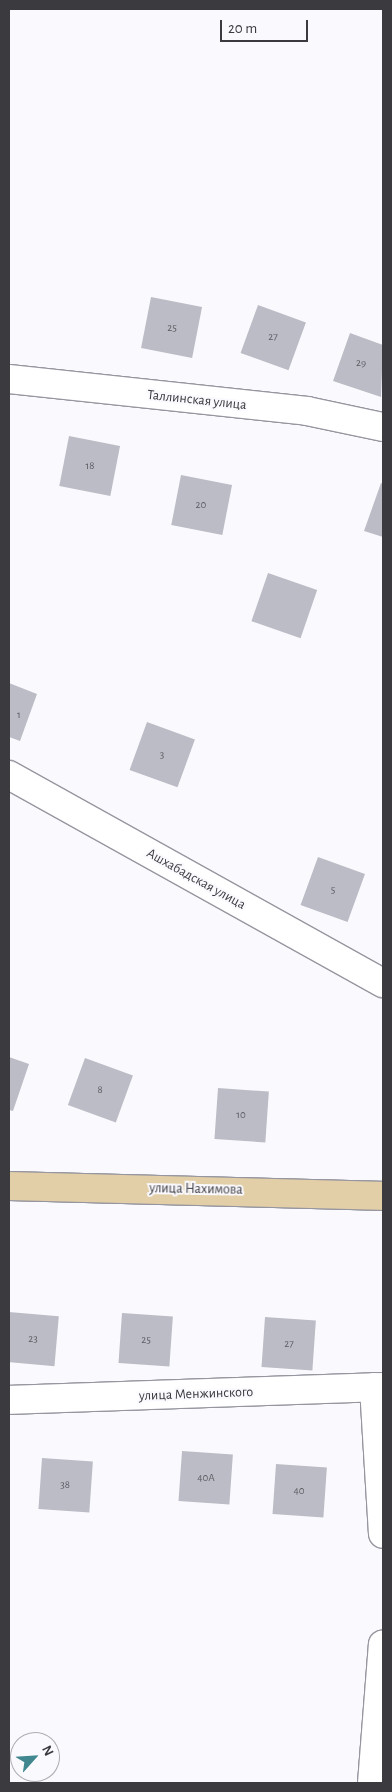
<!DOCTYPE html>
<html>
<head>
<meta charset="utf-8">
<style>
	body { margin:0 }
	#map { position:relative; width:392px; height:1792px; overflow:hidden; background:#fafafe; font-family:"Alegreya Sans",sans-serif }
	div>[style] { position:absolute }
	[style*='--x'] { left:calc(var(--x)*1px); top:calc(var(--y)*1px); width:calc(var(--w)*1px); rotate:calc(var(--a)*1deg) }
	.building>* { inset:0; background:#bcbcc6; transform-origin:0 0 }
	.roads { filter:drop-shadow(1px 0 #9696a0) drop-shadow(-1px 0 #9696a0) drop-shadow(0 1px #9696a0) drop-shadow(0 -1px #9696a0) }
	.minor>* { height:28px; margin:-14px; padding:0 14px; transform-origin:14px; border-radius:14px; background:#fff }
	.major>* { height:28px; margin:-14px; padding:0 14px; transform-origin:14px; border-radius:14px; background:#e2cea7 }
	span { translate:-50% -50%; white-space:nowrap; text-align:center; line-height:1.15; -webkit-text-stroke:4px #fafafe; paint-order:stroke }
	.number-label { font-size:11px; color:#5b5b61 }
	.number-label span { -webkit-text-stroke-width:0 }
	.street-label { font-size:14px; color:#3b3b3f }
	.frame { position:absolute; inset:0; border:10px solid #3b3b3f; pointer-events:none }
	.north { position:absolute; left:10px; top:1732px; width:50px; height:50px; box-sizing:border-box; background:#fafafe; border:1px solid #aeaeb2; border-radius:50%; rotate:64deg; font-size:14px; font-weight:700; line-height:20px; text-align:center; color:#3b3b3f }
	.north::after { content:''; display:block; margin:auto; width:18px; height:22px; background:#408790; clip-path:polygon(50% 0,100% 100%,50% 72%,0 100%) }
	.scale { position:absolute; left:220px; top:20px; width:88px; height:22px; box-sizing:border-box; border:2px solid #3b3b3f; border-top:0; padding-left:6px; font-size:15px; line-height:18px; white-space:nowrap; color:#3b3b3f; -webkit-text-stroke:4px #fafafe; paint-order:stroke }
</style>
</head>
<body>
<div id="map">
	<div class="building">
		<div style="left:151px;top:297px;width:52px;height:52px;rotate:11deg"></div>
		<div style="left:258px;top:305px;width:51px;height:51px;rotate:20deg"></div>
		<div style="clip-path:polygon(350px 333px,383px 345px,381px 397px,333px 381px)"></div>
		<div style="left:69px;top:436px;width:52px;height:51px;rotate:11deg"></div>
		<div style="left:181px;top:475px;width:52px;height:51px;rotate:11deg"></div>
		<div style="clip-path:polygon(381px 483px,383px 484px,383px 537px,364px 531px)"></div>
		<div style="left:268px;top:573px;width:52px;height:51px;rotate:19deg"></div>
		<div style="clip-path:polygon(9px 683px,37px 694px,20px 741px,9px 737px)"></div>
		<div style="left:147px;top:722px;width:51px;height:51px;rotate:20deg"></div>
		<div style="left:318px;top:857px;width:50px;height:51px;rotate:20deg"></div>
		<div style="clip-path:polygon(9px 1057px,29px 1064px,13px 1111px,9px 1110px)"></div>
		<div style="left:85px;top:1058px;width:51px;height:50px;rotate:20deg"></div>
		<div style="left:218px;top:1088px;width:51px;height:51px;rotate:4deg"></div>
		<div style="left:9px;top:1312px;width:50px;height:50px;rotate:5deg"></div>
		<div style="left:122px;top:1313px;width:51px;height:50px;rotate:4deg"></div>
		<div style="left:265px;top:1317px;width:51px;height:50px;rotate:4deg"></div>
		<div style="left:182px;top:1451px;width:51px;height:50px;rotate:4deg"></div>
		<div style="left:42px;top:1458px;width:51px;height:51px;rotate:4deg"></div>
		<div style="left:276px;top:1464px;width:51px;height:50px;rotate:4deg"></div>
	</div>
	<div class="roads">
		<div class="minor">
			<div style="--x:9;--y:379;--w:300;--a:6.1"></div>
			<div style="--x:307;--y:411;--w:78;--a:11.9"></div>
			<div style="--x:9;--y:775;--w:428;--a:29.1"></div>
			<div style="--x:374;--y:1387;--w:147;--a:86.5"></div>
			<div style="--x:9;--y:1400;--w:374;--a:-2"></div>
			<div style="--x:372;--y:1783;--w:139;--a:-85.5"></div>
		</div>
		<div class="major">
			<div style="--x:9;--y:1186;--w:374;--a:1.5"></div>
		</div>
	</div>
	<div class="number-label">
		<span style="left:172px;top:328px">25</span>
		<span style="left:273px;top:337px">27</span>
		<span style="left:361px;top:363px">29</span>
		<span style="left:90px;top:466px">18</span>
		<span style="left:201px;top:505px">20</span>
		<span style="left:19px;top:715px">1</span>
		<span style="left:162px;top:755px">3</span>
		<span style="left:333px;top:890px">5</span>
		<span style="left:100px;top:1090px">8</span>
		<span style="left:241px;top:1115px">10</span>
		<span style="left:33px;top:1339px">23</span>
		<span style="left:146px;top:1340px">25</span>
		<span style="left:289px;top:1344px">27</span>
		<span style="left:206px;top:1478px">40А</span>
		<span style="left:65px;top:1485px">38</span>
		<span style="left:299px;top:1491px">40</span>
	</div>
	<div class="street-label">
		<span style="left:197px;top:400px;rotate:6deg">Таллинская улица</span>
		<span style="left:196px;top:879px;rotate:29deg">Ашхабадская улица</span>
		<span style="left:196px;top:1189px;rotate:1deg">улица Нахимова</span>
		<span style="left:196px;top:1394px;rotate:-2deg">улица Менжинского</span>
	</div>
	<div class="frame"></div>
	<div class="north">N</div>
	<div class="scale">20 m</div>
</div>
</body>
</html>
